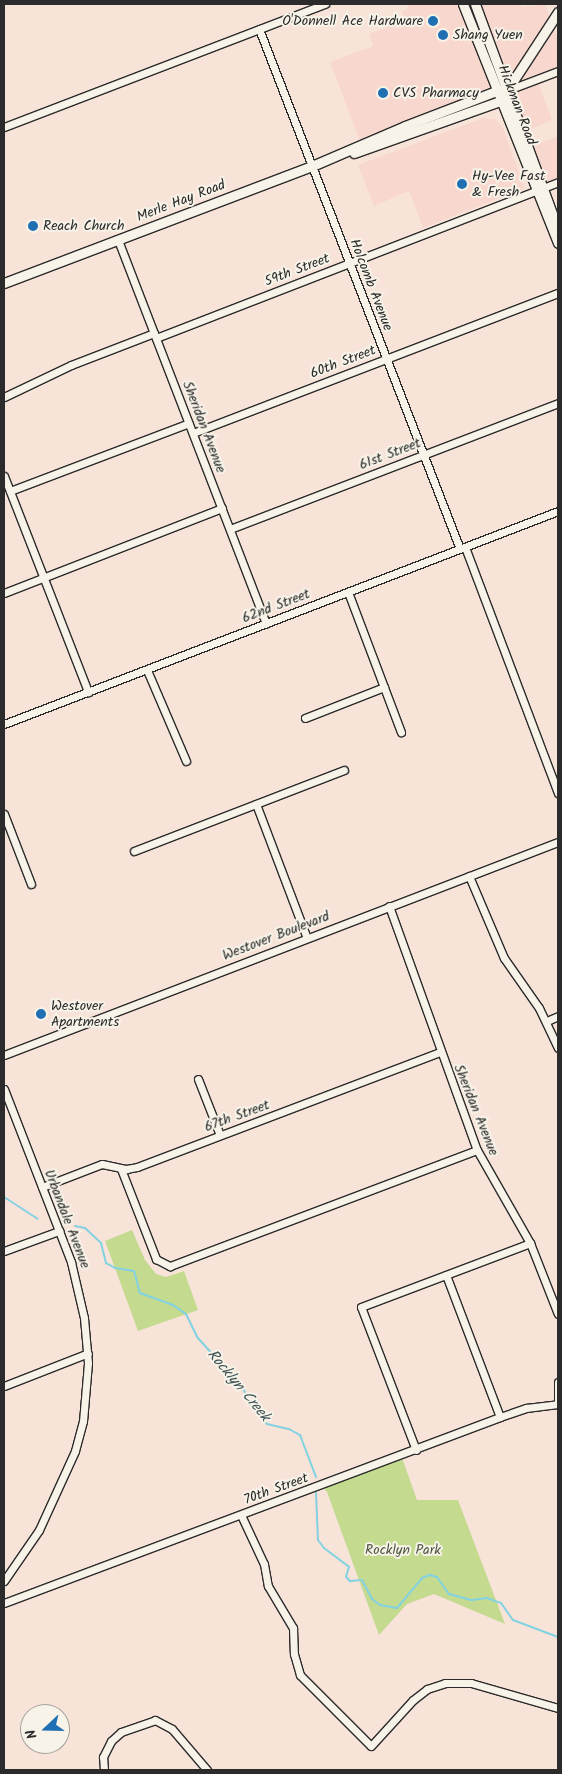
<!DOCTYPE html>
<html>
<head>
<meta charset="utf-8">
<style>
	body { margin:0 }
	#map { position:relative; width:562px; height:1774px; overflow:hidden; background:#f8e3d9; font-family:Kalam,sans-serif }
	div>[style] { position:absolute }
	[style*='--x'] { left:calc(var(--x)*1px); top:calc(var(--y)*1px); width:calc(var(--w)*1px); rotate:calc(var(--a)*1deg) }
	.built>* { inset:0; background:#f8d8ce }
	.green>* { inset:0; background:#c3da8f }
	.stream>* { height:2px; margin:-1px; padding:0 1px; transform-origin:1px; border-radius:1px; background:#83d2e1 }
	.roads { filter:drop-shadow(1px 0 #2b2b2b) drop-shadow(-1px 0 #2b2b2b) drop-shadow(0 1px #2b2b2b) drop-shadow(0 -1px #2b2b2b) }
	.minor>* { height:7px; margin:-3.5px; padding:0 3.5px; transform-origin:3.5px; border-radius:3.5px; background:#f7f3e8 }
	.major>* { height:9px; margin:-4.5px; padding:0 4.5px; transform-origin:4.5px; border-radius:4.5px; background:#f7f3e8 }
	.dots>* { width:14px; height:14px; translate:-50% -50%; box-sizing:border-box; border:2px solid #f7f3e8; border-radius:50% }
	span { translate:-50% -50%; white-space:nowrap; text-align:center; line-height:1.15; -webkit-text-stroke:4px #f7f3e8; paint-order:stroke }
	.poi-label { font-size:14px; color:#2b2b2b }
	.right { translate:-100% -50%; text-align:right }
	.left { translate:0 -50%; text-align:left }
	.street-label { font-size:14px; color:#2b2b2b }
	.park-label { font-size:14px; color:#515744 }
	.water-label { font-size:15px; color:#415558; font-style:italic }
	.frame { position:absolute; inset:0; border:5px solid #2b2b2b; pointer-events:none }
	.north { position:absolute; left:20px; top:1704px; width:50px; height:50px; box-sizing:border-box; background:#f7f3e8; border:1px solid #a5a39c; border-radius:50%; rotate:249deg; font-size:14px; font-weight:700; line-height:20px; text-align:center; color:#2b2b2b }
	.north::after { content:''; display:block; margin:auto; width:18px; height:22px; background:#1f6fb2; clip-path:polygon(50% 0,100% 100%,50% 72%,0 100%) }
</style>
</head>
<body>
<div id="map">
	<div class="built">
		<div style="clip-path:polygon(407px 4px,463px 4px,496px 91px,361px 144px,330px 62px,373px 46px,369px 34px,405px 20px,402px 11px,409px 8px)"></div>
		<div style="clip-path:polygon(475px 4px,522px 4px,522px 7px,545px 4px,558px 39px,558px 71px,537px 79px,552px 120px,524px 132px)"></div>
		<div style="clip-path:polygon(483px 118px,495px 119px,502px 126px,525px 188px,423px 228px,409px 191px,374px 206px,358px 165px)"></div>
		<div style="clip-path:polygon(558px 136px,558px 182px,545px 187px,529px 147px)"></div>
	</div>
	<div class="green">
		<div style="clip-path:polygon(132px 1230px,145px 1260px,156px 1274px,166px 1277px,184px 1271px,198px 1310px,138px 1331px,105px 1241px)"></div>
		<div style="clip-path:polygon(401px 1455px,417px 1500px,458px 1500px,505px 1624px,434px 1594px,407px 1604px,379px 1635px,327px 1492px,321px 1485px)"></div>
	</div>
	<div class="stream">
		<div style="--x:4;--y:1197;--w:40;--a:32.9"></div>
		<div style="--x:75;--y:1226;--w:10;--a:11"></div>
		<div style="--x:85;--y:1228;--w:22;--a:43"></div>
		<div style="--x:101;--y:1243;--w:21;--a:76"></div>
		<div style="--x:106;--y:1263;--w:10;--a:29"></div>
		<div style="--x:115;--y:1268;--w:19;--a:9"></div>
		<div style="--x:134;--y:1271;--w:23;--a:75"></div>
		<div style="--x:140;--y:1293;--w:35;--a:20"></div>
		<div style="--x:173;--y:1305;--w:16;--a:35"></div>
		<div style="--x:186;--y:1314;--w:25;--a:64"></div>
		<div style="--x:197;--y:1337;--w:69;--a:48"></div>
		<div style="--x:243;--y:1388;--w:17;--a:66"></div>
		<div style="--x:250;--y:1404;--w:26;--a:50"></div>
		<div style="--x:267;--y:1424;--w:23;--a:13"></div>
		<div style="--x:289;--y:1429;--w:13;--a:29"></div>
		<div style="--x:300;--y:1435;--w:45;--a:69.1"></div>
		<div style="--x:316;--y:1493;--w:47;--a:87.6"></div>
		<div style="--x:318;--y:1540;--w:10;--a:53"></div>
		<div style="--x:324;--y:1548;--w:31;--a:37"></div>
		<div style="--x:349;--y:1567;--w:10;--a:107"></div>
		<div style="--x:346;--y:1577;--w:6;--a:45"></div>
		<div style="--x:350;--y:1581;--w:12;--a:-5"></div>
		<div style="--x:362;--y:1580;--w:21;--a:62"></div>
		<div style="--x:372;--y:1599;--w:10;--a:37"></div>
		<div style="--x:380;--y:1605;--w:17;--a:10"></div>
		<div style="--x:397;--y:1608;--w:39;--a:-50"></div>
		<div style="--x:422;--y:1578;--w:9;--a:-21"></div>
		<div style="--x:430;--y:1575;--w:7;--a:16"></div>
		<div style="--x:437;--y:1577;--w:21;--a:55"></div>
		<div style="--x:449;--y:1594;--w:24;--a:15"></div>
		<div style="--x:472;--y:1600;--w:15;--a:-8"></div>
		<div style="--x:487;--y:1598;--w:15;--a:20"></div>
		<div style="--x:501;--y:1603;--w:21;--a:55"></div>
		<div style="--x:513;--y:1620;--w:48;--a:20.7"></div>
	</div>
	<div class="roads">
		<div class="minor">
			<div style="--x:259;--y:29;--w:557;--a:68.87"></div>
			<div style="--x:508;--y:90;--w:53;--a:-20.8"></div>
			<div style="--x:4;--y:127;--w:344;--a:-21"></div>
			<div style="--x:118;--y:240;--w:411;--a:68.9"></div>
			<div style="--x:156;--y:338;--w:431;--a:-21.2"></div>
			<div style="--x:4;--y:397;--w:74;--a:-25.5"></div>
			<div style="--x:71;--y:365;--w:89;--a:-21.1"></div>
			<div style="--x:193;--y:433;--w:391;--a:-21"></div>
			<div style="--x:4;--y:476;--w:232;--a:68.7"></div>
			<div style="--x:10;--y:491;--w:191;--a:-20.8"></div>
			<div style="--x:230;--y:529;--w:351;--a:-21"></div>
			<div style="--x:465;--y:547;--w:263;--a:69.3"></div>
			<div style="--x:348;--y:592;--w:150;--a:69.3"></div>
			<div style="--x:4;--y:593;--w:234;--a:-21.3"></div>
			<div style="--x:147;--y:670;--w:99;--a:66.8"></div>
			<div style="--x:305;--y:718;--w:85;--a:-21.4"></div>
			<div style="--x:4;--y:724;--w:594;--a:-21.03"></div>
			<div style="--x:256;--y:804;--w:143;--a:69.2"></div>
			<div style="--x:4;--y:814;--w:75;--a:68.9"></div>
			<div style="--x:134;--y:851;--w:225;--a:-21.1"></div>
			<div style="--x:469;--y:876;--w:89;--a:66.9"></div>
			<div style="--x:504;--y:958;--w:61;--a:55"></div>
			<div style="--x:539;--y:1008;--w:44;--a:64.6"></div>
			<div style="--x:389;--y:906;--w:259;--a:70.2"></div>
			<div style="--x:477;--y:1150;--w:107;--a:60.3"></div>
			<div style="--x:530;--y:1243;--w:76;--a:68.5"></div>
			<div style="--x:547;--y:1021;--w:12;--a:-24"></div>
			<div style="--x:4;--y:1055;--w:594;--a:-21.03"></div>
			<div style="--x:198;--y:1079;--w:60;--a:68.6"></div>
			<div style="--x:4;--y:1089;--w:186;--a:68.8"></div>
			<div style="--x:71;--y:1262;--w:57;--a:76.9"></div>
			<div style="--x:84;--y:1318;--w:45;--a:84.9"></div>
			<div style="--x:88;--y:1363;--w:58;--a:94.9"></div>
			<div style="--x:83;--y:1421;--w:31;--a:105"></div>
			<div style="--x:75;--y:1451;--w:87;--a:114.5"></div>
			<div style="--x:39;--y:1530;--w:62;--a:124.5"></div>
			<div style="--x:121;--y:1169;--w:97;--a:68.7"></div>
			<div style="--x:156;--y:1259;--w:16;--a:27"></div>
			<div style="--x:170;--y:1266;--w:328;--a:-20.7"></div>
			<div style="--x:42;--y:1187;--w:64;--a:-21"></div>
			<div style="--x:102;--y:1164;--w:25;--a:12"></div>
			<div style="--x:126;--y:1169;--w:11;--a:-10"></div>
			<div style="--x:137;--y:1167;--w:324;--a:-20.8"></div>
			<div style="--x:4;--y:1251;--w:59;--a:-20"></div>
			<div style="--x:446;--y:1275;--w:152;--a:69.2"></div>
			<div style="--x:558;--y:1382;--w:22;--a:90"></div>
			<div style="--x:4;--y:1386;--w:90;--a:-21.4"></div>
			<div style="--x:416;--y:1450;--w:153;--a:-111"></div>
			<div style="--x:361;--y:1307;--w:181;--a:-20.7"></div>
			<div style="--x:241;--y:1515;--w:54;--a:64.9"></div>
			<div style="--x:264;--y:1564;--w:22;--a:80"></div>
			<div style="--x:268;--y:1586;--w:49;--a:59.2"></div>
			<div style="--x:293;--y:1628;--w:26;--a:88"></div>
			<div style="--x:294;--y:1654;--w:22;--a:74"></div>
			<div style="--x:300;--y:1675;--w:100;--a:45"></div>
			<div style="--x:371;--y:1746;--w:62;--a:-47.6"></div>
			<div style="--x:413;--y:1700;--w:18;--a:-38"></div>
			<div style="--x:427;--y:1689;--w:19;--a:-18"></div>
			<div style="--x:445;--y:1683;--w:26;--a:0"></div>
			<div style="--x:471;--y:1683;--w:91;--a:16"></div>
			<div style="--x:4;--y:1603;--w:530;--a:-20.56"></div>
			<div style="--x:500;--y:1417;--w:28;--a:-19"></div>
			<div style="--x:526;--y:1408;--w:32;--a:-7"></div>
			<div style="--x:104;--y:1770;--w:13;--a:-94"></div>
			<div style="--x:103;--y:1757;--w:18;--a:-63"></div>
			<div style="--x:111;--y:1741;--w:13;--a:-42"></div>
			<div style="--x:121;--y:1732;--w:36;--a:-19"></div>
			<div style="--x:155;--y:1720;--w:19;--a:28"></div>
			<div style="--x:172;--y:1729;--w:54;--a:49.5"></div>
		</div>
		<div class="major">
			<div style="--x:463;--y:4;--w:257;--a:68.3"></div>
			<div style="--x:475;--y:4;--w:240;--a:69.8"></div>
			<div style="--x:354;--y:153;--w:155;--a:-19.6"></div>
			<div style="--x:500;--y:101;--w:106;--a:-56.9"></div>
			<div style="--x:4;--y:283;--w:329;--a:-20.8"></div>
			<div style="--x:312;--y:166;--w:101;--a:-23.3"></div>
			<div style="--x:405;--y:126;--w:97;--a:-21"></div>
			<div style="--x:496;--y:91;--w:12;--a:-5"></div>
		</div>
	</div>
	<div class="dots">
		<div style="left:433px;top:21px;background:#1f6fb2"></div>
		<div style="left:443px;top:35px;background:#1f6fb2"></div>
		<div style="left:383px;top:93px;background:#1f6fb2"></div>
		<div style="left:462px;top:184px;background:#1f6fb2"></div>
		<div style="left:33px;top:226px;background:#1f6fb2"></div>
		<div style="left:41px;top:1014px;background:#1f6fb2"></div>
	</div>
	<div class="poi-label">
		<span class="right" style="left:423px;top:21px">O'Donnell Ace Hardware</span>
		<span class="left" style="left:453px;top:35px">Shang Yuen</span>
		<span class="left" style="left:393px;top:93px">CVS Pharmacy</span>
		<span class="left" style="left:472px;top:184px">Hy-Vee Fast<br>&amp; Fresh</span>
		<span class="left" style="left:43px;top:226px">Reach Church</span>
		<span class="left" style="left:51px;top:1014px">Westover<br>Apartments</span>
	</div>
	<div class="street-label">
		<span style="left:517px;top:105px;rotate:69deg">Hickman Road</span>
		<span style="left:181px;top:201px;rotate:-21deg">Merle Hay Road</span>
		<span style="left:297px;top:270px;rotate:-21deg">59th Street</span>
		<span style="left:371px;top:285px;rotate:69deg">Holcomb Avenue</span>
		<span style="left:343px;top:362px;rotate:-21deg">60th Street</span>
		<span style="left:204px;top:427px;rotate:69deg">Sheridan Avenue</span>
		<span style="left:390px;top:454px;rotate:-21deg">61st Street</span>
		<span style="left:276px;top:606px;rotate:-21deg">62nd Street</span>
		<span style="left:276px;top:936px;rotate:-21deg">Westover Boulevard</span>
		<span style="left:476px;top:1110px;rotate:68deg">Sheridan Avenue</span>
		<span style="left:237px;top:1116px;rotate:-20deg">67th Street</span>
		<span style="left:67px;top:1219px;rotate:69deg">Urbandale Avenue</span>
		<span style="left:276px;top:1489px;rotate:-20deg">70th Street</span>
	</div>
	<div class="park-label">
		<span style="left:403px;top:1550px">Rocklyn Park</span>
	</div>
	<div class="water-label">
		<span style="left:238px;top:1386px;rotate:50deg">Rocklyn Creek</span>
	</div>
	<div class="frame"></div>
	<div class="north">N</div>
</div>
</body>
</html>
